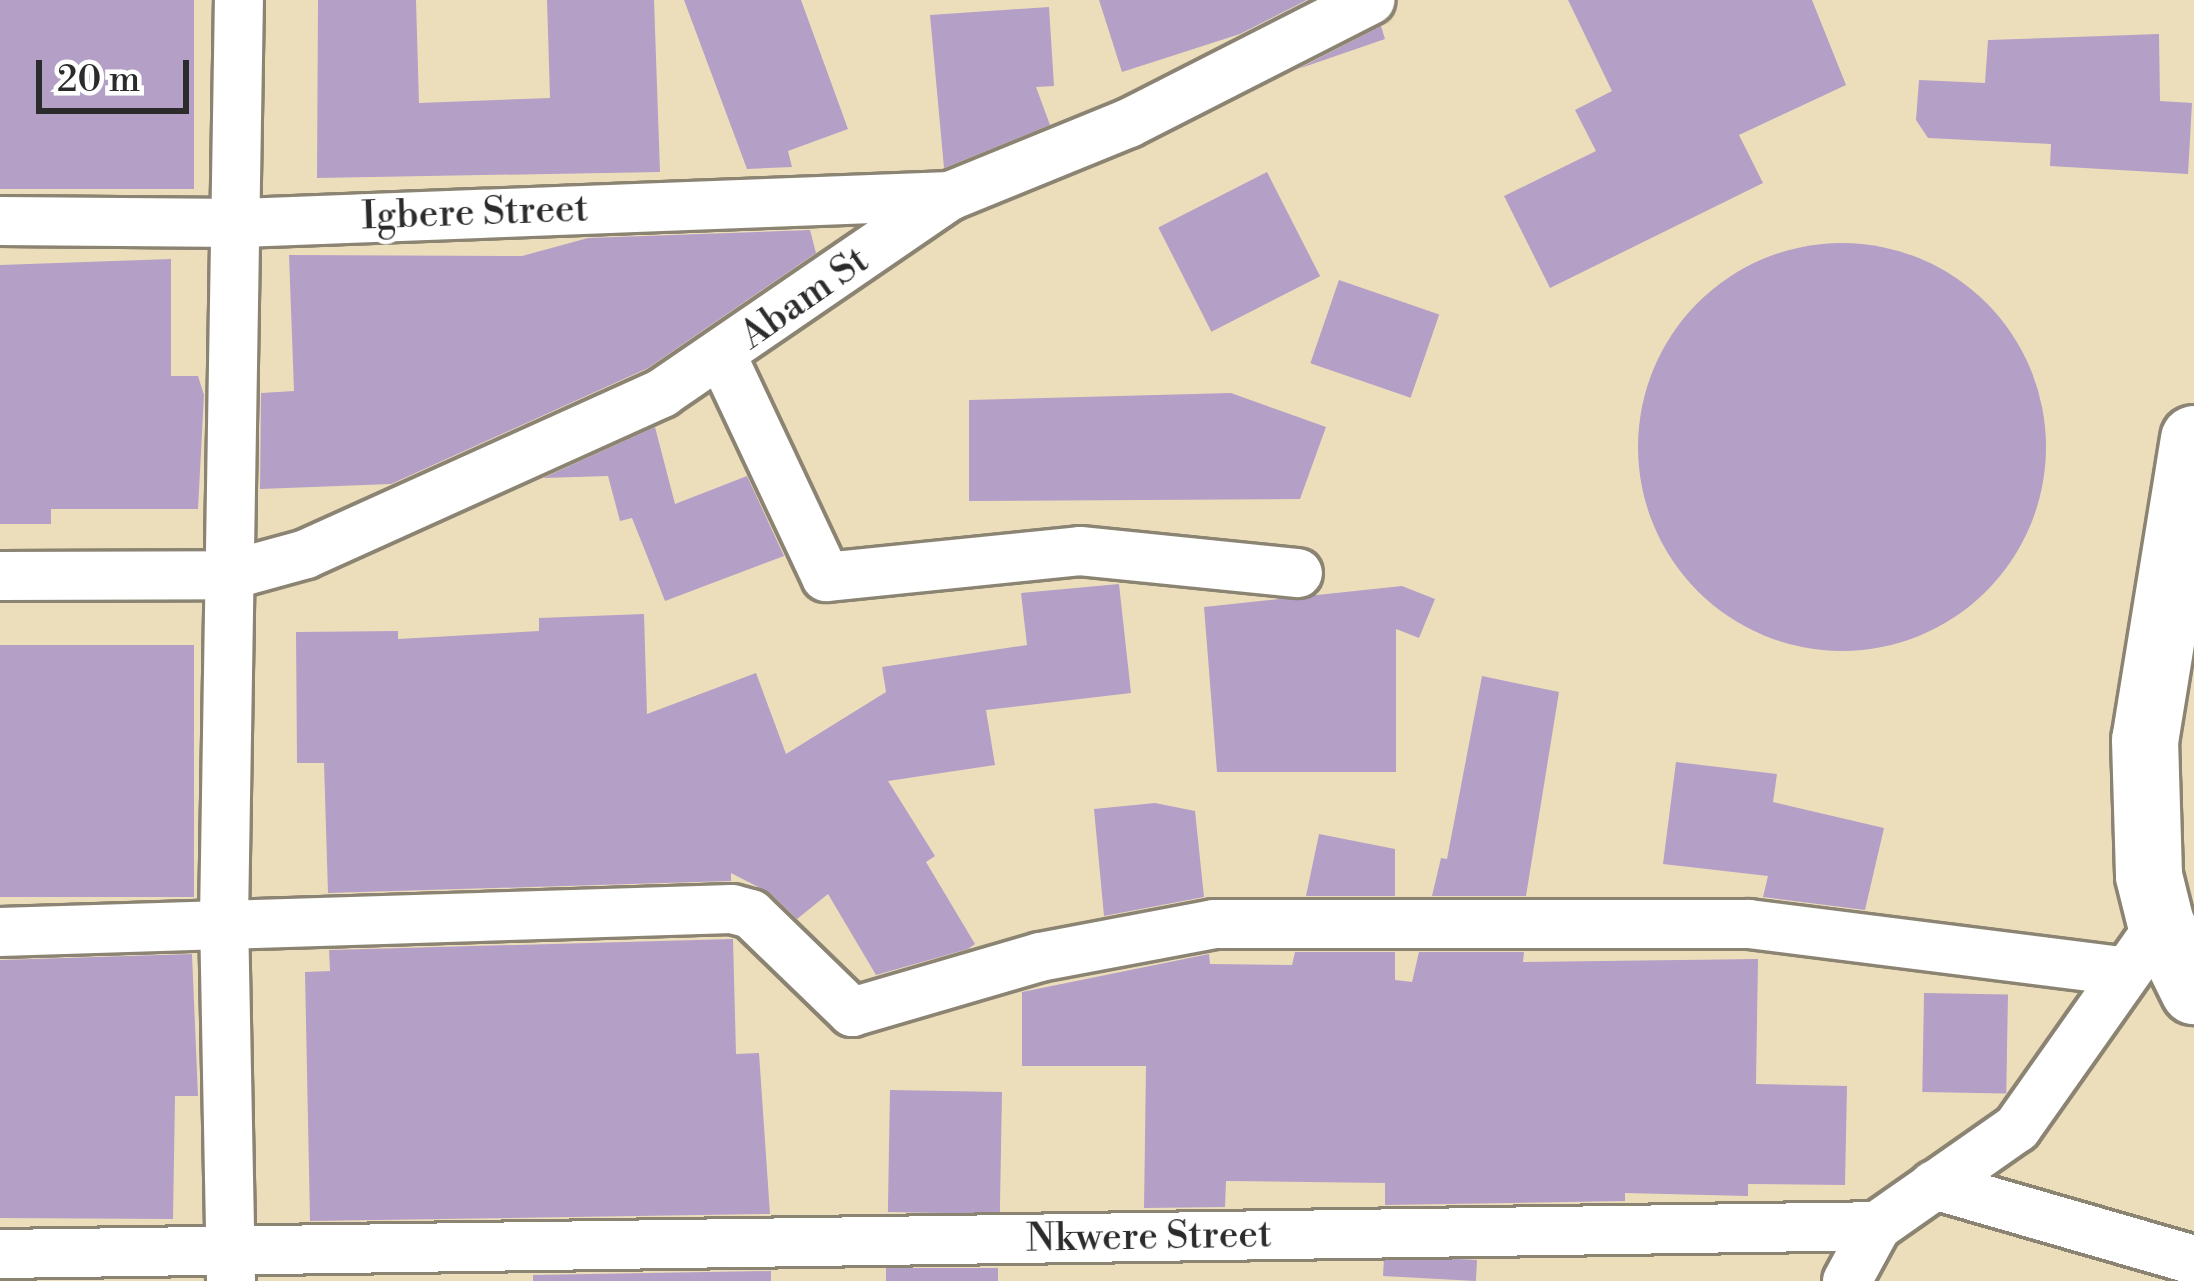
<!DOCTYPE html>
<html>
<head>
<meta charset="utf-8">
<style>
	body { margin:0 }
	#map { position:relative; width:2194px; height:1281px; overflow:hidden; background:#eddebb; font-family:"Libre Bodoni",serif }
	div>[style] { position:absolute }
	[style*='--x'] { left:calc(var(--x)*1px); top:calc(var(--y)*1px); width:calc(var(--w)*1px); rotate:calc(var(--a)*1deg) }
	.building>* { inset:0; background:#b49fc7; transform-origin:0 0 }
	.round { border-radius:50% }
	.roads { filter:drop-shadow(3px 0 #8c8473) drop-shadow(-3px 0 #8c8473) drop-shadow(0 3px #8c8473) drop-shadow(0 -3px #8c8473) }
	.street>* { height:48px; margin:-24px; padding:0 24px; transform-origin:24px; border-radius:24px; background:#fff }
	.secondary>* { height:66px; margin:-33px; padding:0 33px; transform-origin:33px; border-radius:33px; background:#fff }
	span { translate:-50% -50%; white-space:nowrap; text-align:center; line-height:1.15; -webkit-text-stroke:9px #fff; paint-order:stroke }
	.street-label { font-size:39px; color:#2b2b2b }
	.scale { position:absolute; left:36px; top:60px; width:153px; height:54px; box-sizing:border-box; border:6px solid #2b2b2b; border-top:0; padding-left:15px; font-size:36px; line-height:42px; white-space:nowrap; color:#2b2b2b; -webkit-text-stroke:9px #fff; paint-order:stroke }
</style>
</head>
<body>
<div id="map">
	<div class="building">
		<div style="left:0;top:0;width:194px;height:189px"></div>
		<div style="clip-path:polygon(318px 0,416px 0,419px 103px,550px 98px,547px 0,654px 0,660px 172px,317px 178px)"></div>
		<div style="clip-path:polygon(684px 0,801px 0,848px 129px,788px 151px,792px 167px,747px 169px)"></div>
		<div style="clip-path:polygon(1099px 0,1307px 0,1240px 34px,1122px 72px)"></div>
		<div style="clip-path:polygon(1568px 0,1812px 0,1846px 85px,1739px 135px,1763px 183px,1550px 288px,1504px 196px,1596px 151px,1575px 110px,1612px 91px)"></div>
		<div style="clip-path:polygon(1049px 7px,1054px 86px,1036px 87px,1050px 125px,944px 168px,930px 15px)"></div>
		<div style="clip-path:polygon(1381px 26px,1385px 39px,1298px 69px)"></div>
		<div style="clip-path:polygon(2159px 34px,2160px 101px,2192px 103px,2188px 174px,2050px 166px,2051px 144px,1928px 138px,1916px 120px,1919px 80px,1985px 83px,1988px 40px)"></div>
		<div style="left:1267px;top:172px;width:117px;height:122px;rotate:63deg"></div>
		<div style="clip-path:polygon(810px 230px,816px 253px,648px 368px,391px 484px,260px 489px,261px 393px,294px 391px,289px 255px,522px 256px,588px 238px)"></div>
		<div class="round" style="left:1638px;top:243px;width:408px;height:408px"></div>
		<div style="clip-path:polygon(171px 259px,171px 376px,198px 376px,204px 395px,198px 509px,51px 509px,51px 524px,0 524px,0 265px)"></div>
		<div style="left:1339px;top:280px;width:106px;height:88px;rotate:19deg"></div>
		<div style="clip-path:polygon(1231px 393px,1326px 427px,1300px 499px,969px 501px,969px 400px)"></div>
		<div style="clip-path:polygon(655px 427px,675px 504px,747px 476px,784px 556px,665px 601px,632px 518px,620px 521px,608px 476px,543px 478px)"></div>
		<div style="clip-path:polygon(1119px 584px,1131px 693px,986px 710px,995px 765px,888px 781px,935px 856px,926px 862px,975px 944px,968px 949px,876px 975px,828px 894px,797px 919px,770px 893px,731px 873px,731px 881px,328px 893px,324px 763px,297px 763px,296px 632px,398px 631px,398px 639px,539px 631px,539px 618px,644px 614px,647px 714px,756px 673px,786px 754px,886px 692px,882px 667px,1027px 645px,1021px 593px)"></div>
		<div style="clip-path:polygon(1402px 586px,1435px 599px,1419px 638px,1396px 629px,1396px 772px,1217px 772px,1204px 607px)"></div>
		<div style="left:194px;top:645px;width:252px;height:194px;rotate:90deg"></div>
		<div style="clip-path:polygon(1482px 676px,1559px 692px,1526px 896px,1432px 896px,1441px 858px,1447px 859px)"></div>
		<div style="clip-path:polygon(1676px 762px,1777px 774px,1773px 802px,1884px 828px,1865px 910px,1763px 897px,1768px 876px,1663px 864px)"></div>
		<div style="clip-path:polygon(1155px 803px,1195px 811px,1204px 897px,1104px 916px,1094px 809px)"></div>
		<div style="clip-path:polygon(1319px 834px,1395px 849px,1395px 896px,1306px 896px)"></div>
		<div style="clip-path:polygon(733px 939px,736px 1054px,759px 1053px,770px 1214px,310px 1221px,305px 972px,330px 971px,329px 950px)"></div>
		<div style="clip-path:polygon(1295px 952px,1395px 952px,1395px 980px,1412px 982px,1419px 952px,1524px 952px,1523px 962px,1758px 959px,1756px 1084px,1847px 1086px,1845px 1185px,1748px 1184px,1748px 1196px,1625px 1193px,1625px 1201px,1385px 1205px,1385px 1183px,1226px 1181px,1225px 1207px,1144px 1208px,1146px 1066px,1022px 1066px,1022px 992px,1209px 954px,1210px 964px,1292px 965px)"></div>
		<div style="clip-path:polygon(192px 954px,198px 1096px,175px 1096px,173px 1219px,0 1218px,0 960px)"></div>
		<div style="left:1924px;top:993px;width:84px;height:99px;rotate:1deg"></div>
		<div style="left:890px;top:1090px;width:112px;height:122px;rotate:1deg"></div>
		<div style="left:1477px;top:1260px;width:21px;height:93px;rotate:93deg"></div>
		<div style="left:998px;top:1268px;width:13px;height:112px;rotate:90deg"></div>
		<div style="clip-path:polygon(771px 1271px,771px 1281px,533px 1281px,533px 1275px)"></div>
	</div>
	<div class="roads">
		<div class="street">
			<div style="--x:0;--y:221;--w:241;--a:0.5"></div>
			<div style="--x:241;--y:223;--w:710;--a:-2.18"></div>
			<div style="--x:723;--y:358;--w:242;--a:64.8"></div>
			<div style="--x:826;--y:577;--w:255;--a:-5.8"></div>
			<div style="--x:1080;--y:551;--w:219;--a:5.8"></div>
			<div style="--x:0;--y:576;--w:230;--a:-0.2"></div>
			<div style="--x:230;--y:575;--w:79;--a:-15.4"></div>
			<div style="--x:306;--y:554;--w:391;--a:-24.3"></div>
			<div style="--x:662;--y:393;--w:349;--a:-34.4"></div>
			<div style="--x:950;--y:196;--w:193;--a:-22.2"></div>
			<div style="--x:1129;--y:123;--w:271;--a:-27"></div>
			<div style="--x:0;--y:932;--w:732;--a:-1.8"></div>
			<div style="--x:732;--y:909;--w:20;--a:15"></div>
			<div style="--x:751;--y:914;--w:141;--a:44.1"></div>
			<div style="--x:852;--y:1012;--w:196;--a:-16.3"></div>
			<div style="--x:1040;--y:957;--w:177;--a:-10.7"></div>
			<div style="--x:1214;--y:924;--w:535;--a:0"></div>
			<div style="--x:1749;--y:924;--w:375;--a:7.2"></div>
			<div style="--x:1934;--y:1185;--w:271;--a:16.1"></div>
			<div style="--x:0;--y:1254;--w:1877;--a:-0.85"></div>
			<div style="--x:1877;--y:1226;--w:171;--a:-35"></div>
			<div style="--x:2017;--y:1128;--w:250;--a:-54.8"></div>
			<div style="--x:231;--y:1281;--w:361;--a:-91.1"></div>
			<div style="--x:224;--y:920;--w:920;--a:-89.07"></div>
			<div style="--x:1847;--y:1281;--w:63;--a:-61.4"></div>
		</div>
		<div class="secondary">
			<div style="--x:2194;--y:439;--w:305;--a:99.2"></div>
			<div style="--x:2145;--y:740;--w:136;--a:88.3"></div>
			<div style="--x:2149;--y:876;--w:49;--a:76"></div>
			<div style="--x:2161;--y:924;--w:75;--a:63.8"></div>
		</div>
	</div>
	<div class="street-label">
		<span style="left:475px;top:214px;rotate:-2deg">Igbere Street</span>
		<span style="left:805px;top:299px;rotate:-35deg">Abam St</span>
		<span style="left:1149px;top:1238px;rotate:-1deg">Nkwere Street</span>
	</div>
	<div class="scale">20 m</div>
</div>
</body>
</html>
